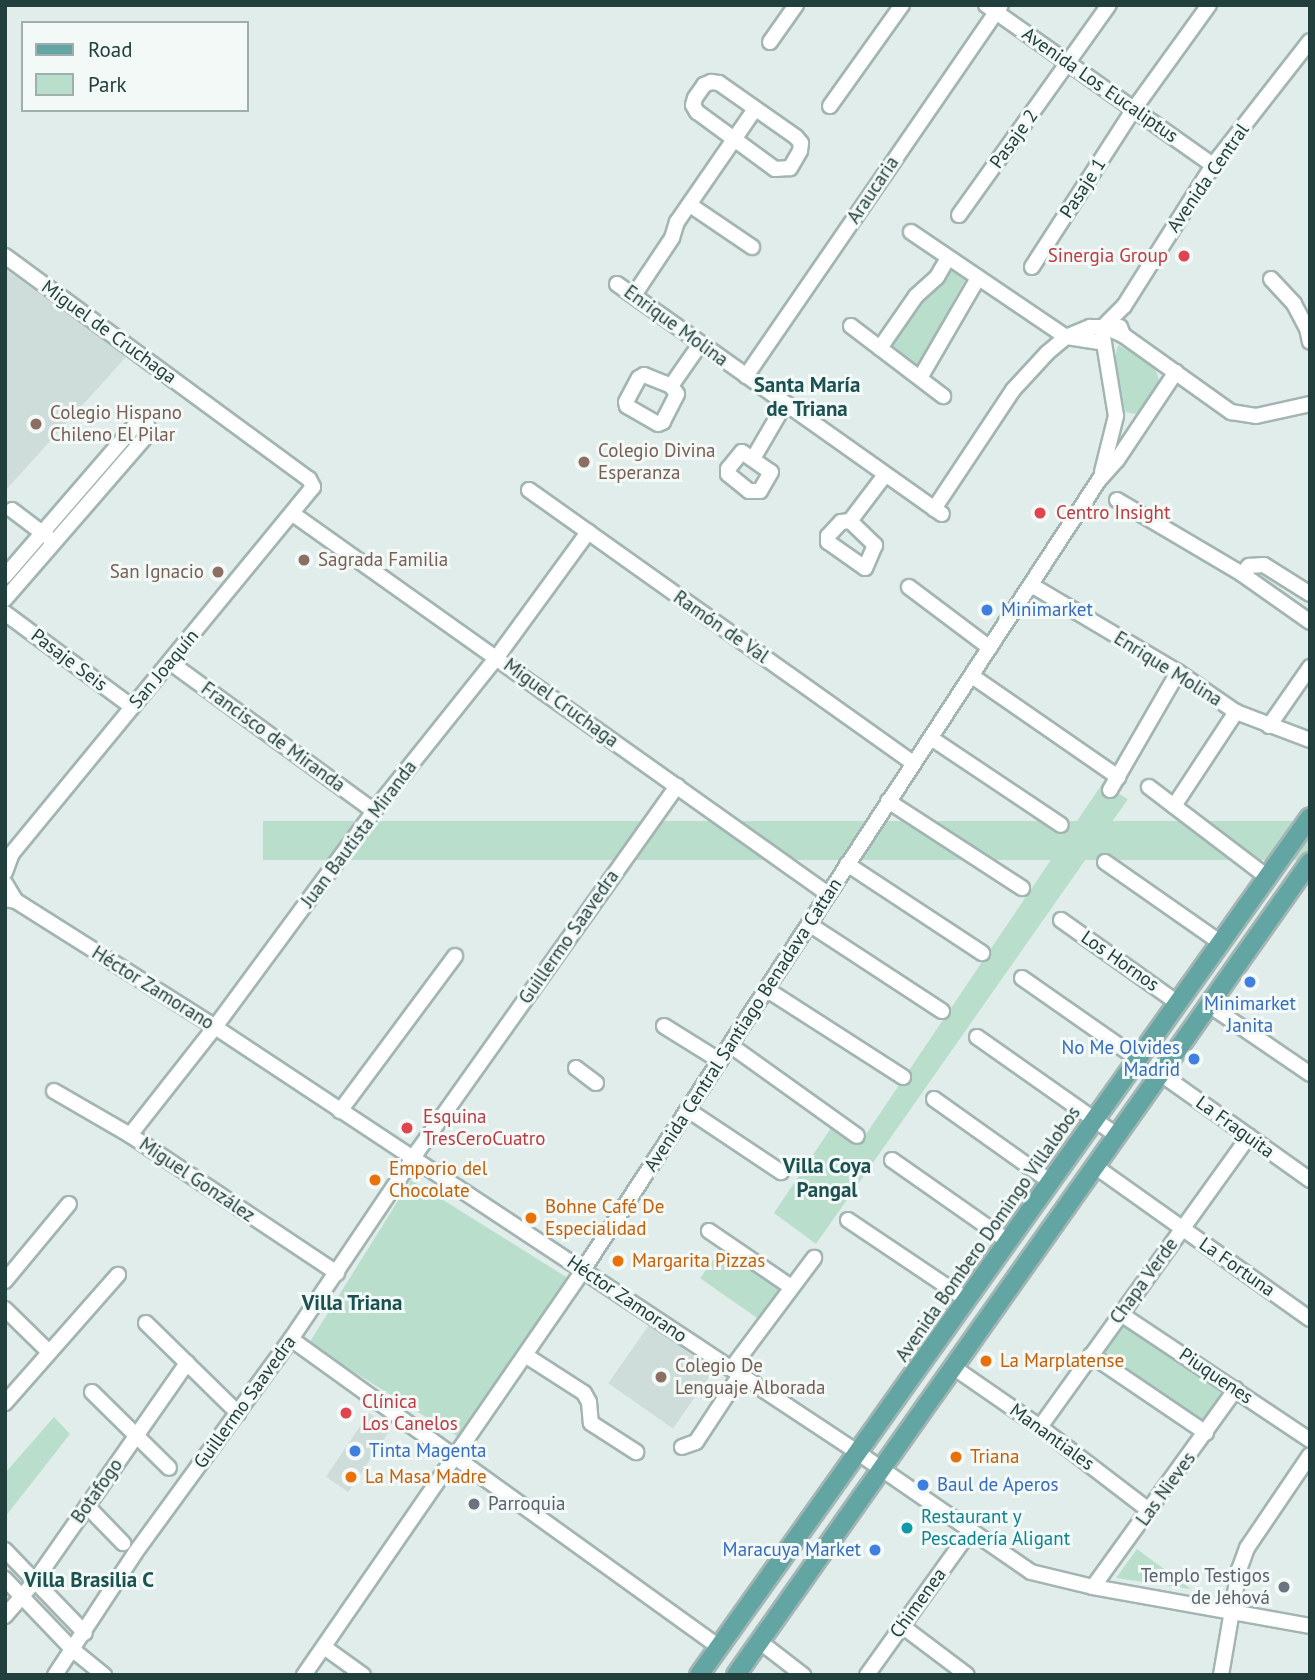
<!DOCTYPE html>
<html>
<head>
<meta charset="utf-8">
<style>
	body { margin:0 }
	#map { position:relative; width:1315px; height:1680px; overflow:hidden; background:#e1edea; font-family:"PT Sans",sans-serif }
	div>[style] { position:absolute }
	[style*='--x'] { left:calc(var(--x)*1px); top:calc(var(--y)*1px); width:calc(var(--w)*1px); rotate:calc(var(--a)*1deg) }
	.built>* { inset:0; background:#cfddda; transform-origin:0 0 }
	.green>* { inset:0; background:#b9dfcc; transform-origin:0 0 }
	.roads { filter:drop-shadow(2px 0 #a3b5b3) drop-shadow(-2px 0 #a3b5b3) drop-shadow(0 2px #a3b5b3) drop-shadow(0 -2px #a3b5b3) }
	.minor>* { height:14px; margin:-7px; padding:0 7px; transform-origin:7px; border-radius:7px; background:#fff }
	.major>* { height:18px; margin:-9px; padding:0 9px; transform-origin:9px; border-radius:9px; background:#63a5a3 }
	.dots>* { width:19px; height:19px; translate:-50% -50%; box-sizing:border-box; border:4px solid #f2f9f7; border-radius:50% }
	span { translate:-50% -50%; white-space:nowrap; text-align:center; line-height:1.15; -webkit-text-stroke:6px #f2f9f7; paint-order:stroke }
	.street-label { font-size:19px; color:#203f3d }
	.health-label { font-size:19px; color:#be3a42 }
	.right { translate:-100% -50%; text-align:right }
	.left { translate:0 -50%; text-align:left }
	.education-label { font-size:19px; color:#785e54 }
	.shop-label { font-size:19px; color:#366cbe }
	.food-label { font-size:19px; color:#c56008 }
	.worship-label { font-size:19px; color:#5b616d }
	.culture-label { font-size:19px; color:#0d838f }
	.neighbourhood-label { font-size:21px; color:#1b5251; font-weight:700 }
	.frame { position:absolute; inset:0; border:7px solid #203f3d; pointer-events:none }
	.legend { position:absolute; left:21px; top:21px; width:228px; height:91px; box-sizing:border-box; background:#f2f9f7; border:2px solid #9eafad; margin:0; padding:9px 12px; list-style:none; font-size:21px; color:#203f3d }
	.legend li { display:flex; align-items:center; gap:14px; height:35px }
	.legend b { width:35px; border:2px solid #9eafad }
</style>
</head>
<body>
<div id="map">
	<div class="built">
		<div style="clip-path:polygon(5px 269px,126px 357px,5px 491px)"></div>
		<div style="left:649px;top:1325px;width:79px;height:71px;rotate:35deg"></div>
		<div style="left:369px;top:1413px;width:27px;height:77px;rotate:34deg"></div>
	</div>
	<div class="green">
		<div style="clip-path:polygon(951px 267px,966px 278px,917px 368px,889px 346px,919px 299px,937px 286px)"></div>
		<div style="clip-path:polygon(1118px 345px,1150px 363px,1157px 373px,1159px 381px,1142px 409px,1135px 414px,1126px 412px,1122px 403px,1114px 361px)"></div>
		<div style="clip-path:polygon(1102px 784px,1128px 799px,816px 1244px,774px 1213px,833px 1125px,860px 1143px)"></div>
		<div style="left:1310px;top:821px;width:39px;height:1047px;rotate:90deg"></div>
		<div style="left:411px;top:1180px;width:189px;height:193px;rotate:32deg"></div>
		<div style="left:722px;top:1247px;width:73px;height:38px;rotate:35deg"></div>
		<div style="left:1121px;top:1321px;width:131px;height:40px;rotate:34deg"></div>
		<div style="clip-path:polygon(54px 1417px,70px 1434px,5px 1517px,5px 1473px)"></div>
		<div style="clip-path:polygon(1137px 1549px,1191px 1589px,1116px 1578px)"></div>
	</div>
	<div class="roads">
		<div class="minor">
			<div style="--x:986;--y:5;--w:278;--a:35.2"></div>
			<div style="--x:770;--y:42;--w:45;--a:-54.9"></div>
			<div style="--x:711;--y:82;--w:8;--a:7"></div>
			<div style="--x:719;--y:83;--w:94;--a:35"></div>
			<div style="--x:796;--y:137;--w:8;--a:50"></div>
			<div style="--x:801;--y:143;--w:8;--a:97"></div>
			<div style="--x:800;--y:151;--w:20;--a:120"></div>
			<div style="--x:790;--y:168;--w:15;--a:176"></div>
			<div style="--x:775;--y:169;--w:97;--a:-143.8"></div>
			<div style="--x:697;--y:112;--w:8;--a:-120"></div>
			<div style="--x:693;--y:105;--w:7;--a:-74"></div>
			<div style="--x:695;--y:98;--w:16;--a:-55"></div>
			<div style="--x:704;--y:85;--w:8;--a:-23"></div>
			<div style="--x:830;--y:106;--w:124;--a:-54.5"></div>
			<div style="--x:690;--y:205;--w:75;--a:34.1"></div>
			<div style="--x:959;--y:215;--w:258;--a:-54.5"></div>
			<div style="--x:911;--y:232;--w:187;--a:34.1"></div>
			<div style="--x:5;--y:256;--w:377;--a:36.3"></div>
			<div style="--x:309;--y:479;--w:9;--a:63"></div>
			<div style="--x:313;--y:487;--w:474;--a:129.4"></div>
			<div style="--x:12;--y:853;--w:20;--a:110"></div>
			<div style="--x:1032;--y:267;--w:188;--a:-57.2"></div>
			<div style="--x:1134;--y:109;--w:128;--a:-54.2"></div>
			<div style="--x:1271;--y:279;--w:34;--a:47"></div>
			<div style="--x:1294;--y:304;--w:27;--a:62"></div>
			<div style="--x:1307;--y:328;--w:14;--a:78"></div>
			<div style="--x:617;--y:284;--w:398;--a:35.3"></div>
			<div style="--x:634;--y:295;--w:69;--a:-56.3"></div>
			<div style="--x:672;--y:238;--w:17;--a:-73"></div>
			<div style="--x:677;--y:222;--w:137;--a:-55.4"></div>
			<div style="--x:851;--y:326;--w:116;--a:37.3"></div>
			<div style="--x:1120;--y:327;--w:9;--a:69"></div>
			<div style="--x:1123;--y:335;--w:133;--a:35.5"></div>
			<div style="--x:1231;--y:412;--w:25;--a:9"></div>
			<div style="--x:1256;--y:416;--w:55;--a:-12.5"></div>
			<div style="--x:1067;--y:337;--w:37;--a:9"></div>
			<div style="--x:880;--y:348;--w:63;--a:-55.3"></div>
			<div style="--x:916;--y:296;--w:28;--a:-42"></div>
			<div style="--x:937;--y:277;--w:22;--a:-60"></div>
			<div style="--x:644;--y:375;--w:29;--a:22"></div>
			<div style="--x:671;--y:386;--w:10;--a:53"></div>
			<div style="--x:677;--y:394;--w:31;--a:117"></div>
			<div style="--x:663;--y:422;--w:5;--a:158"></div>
			<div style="--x:658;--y:424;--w:36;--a:-150"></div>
			<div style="--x:627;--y:406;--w:4;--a:-104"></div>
			<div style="--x:626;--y:402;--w:27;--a:-62"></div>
			<div style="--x:639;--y:378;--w:6;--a:-31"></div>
			<div style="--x:746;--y:376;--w:450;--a:-55.5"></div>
			<div style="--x:920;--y:378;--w:116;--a:-59.9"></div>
			<div style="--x:671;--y:386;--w:52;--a:-55.1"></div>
			<div style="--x:742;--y:452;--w:35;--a:35"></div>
			<div style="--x:771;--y:472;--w:22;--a:120"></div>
			<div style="--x:760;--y:491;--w:11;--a:180"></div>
			<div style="--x:749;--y:491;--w:27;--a:-141"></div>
			<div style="--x:728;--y:474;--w:5;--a:-90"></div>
			<div style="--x:728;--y:469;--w:22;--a:-51"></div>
			<div style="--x:754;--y:457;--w:61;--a:-59.7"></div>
			<div style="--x:1102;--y:472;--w:58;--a:-76"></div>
			<div style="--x:1116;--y:416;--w:80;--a:-99.3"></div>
			<div style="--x:1103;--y:337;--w:13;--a:-77"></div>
			<div style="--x:1106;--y:324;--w:25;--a:-45"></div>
			<div style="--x:1124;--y:306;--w:167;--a:-57.7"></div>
			<div style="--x:1213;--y:165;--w:157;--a:-52"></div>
			<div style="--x:529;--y:490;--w:471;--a:35.4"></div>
			<div style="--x:1117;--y:500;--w:145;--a:30.6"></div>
			<div style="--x:1242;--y:574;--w:11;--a:-49"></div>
			<div style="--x:1249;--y:566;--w:15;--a:-4"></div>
			<div style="--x:1264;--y:565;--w:54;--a:32.2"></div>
			<div style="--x:934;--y:509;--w:143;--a:-56.4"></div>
			<div style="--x:1013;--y:390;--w:50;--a:-47.4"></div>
			<div style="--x:1047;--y:353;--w:25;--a:-40"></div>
			<div style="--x:1066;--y:337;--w:26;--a:-23"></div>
			<div style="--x:1090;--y:327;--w:15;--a:0"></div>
			<div style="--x:1105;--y:327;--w:20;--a:24"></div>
			<div style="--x:12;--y:510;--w:46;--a:37.1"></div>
			<div style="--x:293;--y:514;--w:656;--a:35.39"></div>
			<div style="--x:850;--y:521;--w:35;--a:44"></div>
			<div style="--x:875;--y:545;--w:25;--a:113"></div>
			<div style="--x:865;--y:568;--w:45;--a:-144.9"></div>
			<div style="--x:828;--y:542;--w:6;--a:-90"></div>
			<div style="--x:828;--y:536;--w:19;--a:-47"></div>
			<div style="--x:841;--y:522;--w:9;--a:-6"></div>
			<div style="--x:850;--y:521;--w:58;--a:-52.7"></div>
			<div style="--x:1242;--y:574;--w:83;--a:35.2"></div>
			<div style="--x:5;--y:576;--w:203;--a:-49.2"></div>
			<div style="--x:138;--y:422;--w:9;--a:18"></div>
			<div style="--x:147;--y:425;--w:8;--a:76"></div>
			<div style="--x:149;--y:433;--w:220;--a:130.9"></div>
			<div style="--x:1033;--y:586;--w:169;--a:30.7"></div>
			<div style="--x:1178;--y:672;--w:70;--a:34.6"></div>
			<div style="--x:1236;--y:712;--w:79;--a:20.7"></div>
			<div style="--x:909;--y:587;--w:101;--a:37"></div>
			<div style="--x:5;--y:613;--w:158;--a:36.5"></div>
			<div style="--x:171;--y:663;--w:251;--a:36.1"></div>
			<div style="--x:972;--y:676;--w:178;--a:34.7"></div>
			<div style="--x:1269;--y:726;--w:72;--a:-55.2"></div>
			<div style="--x:931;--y:738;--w:156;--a:33.8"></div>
			<div style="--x:1149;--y:787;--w:148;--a:37.3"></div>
			<div style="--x:1110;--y:790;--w:136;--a:-60"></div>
			<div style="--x:888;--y:801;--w:160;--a:33"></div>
			<div style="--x:1174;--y:806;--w:113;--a:-56.6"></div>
			<div style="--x:1105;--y:862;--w:141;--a:34.9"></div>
			<div style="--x:847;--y:864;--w:162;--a:33.4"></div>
			<div style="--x:5;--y:883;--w:21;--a:59"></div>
			<div style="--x:5;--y:899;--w:11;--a:10"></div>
			<div style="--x:16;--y:901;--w:236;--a:32.3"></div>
			<div style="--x:215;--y:1027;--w:770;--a:33.5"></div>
			<div style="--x:857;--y:1452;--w:211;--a:34.6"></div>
			<div style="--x:1031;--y:1572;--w:64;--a:13.6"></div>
			<div style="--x:1093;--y:1587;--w:220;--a:10.2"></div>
			<div style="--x:1061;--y:920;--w:143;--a:35.4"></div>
			<div style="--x:809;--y:924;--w:159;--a:33.2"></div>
			<div style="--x:1022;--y:978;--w:141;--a:34.9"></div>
			<div style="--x:766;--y:989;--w:163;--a:32.7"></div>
			<div style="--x:1209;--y:1005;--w:122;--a:34.3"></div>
			<div style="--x:664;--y:1026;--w:66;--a:32"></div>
			<div style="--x:977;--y:1037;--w:172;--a:35.1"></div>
			<div style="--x:730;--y:1045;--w:156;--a:35.6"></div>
			<div style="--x:576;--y:1068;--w:25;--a:37"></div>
			<div style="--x:1161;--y:1074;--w:183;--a:35.4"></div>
			<div style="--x:54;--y:1091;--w:88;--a:30.1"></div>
			<div style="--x:130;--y:1135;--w:249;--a:33.7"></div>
			<div style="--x:934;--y:1099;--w:143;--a:35.4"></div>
			<div style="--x:688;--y:1110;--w:112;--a:33.7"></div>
			<div style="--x:340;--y:1111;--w:193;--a:-53.4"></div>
			<div style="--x:130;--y:1135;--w:137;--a:-51.8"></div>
			<div style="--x:215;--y:1027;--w:268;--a:-53.6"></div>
			<div style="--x:374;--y:811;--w:197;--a:-51.4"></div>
			<div style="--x:497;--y:657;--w:155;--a:-53.9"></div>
			<div style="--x:892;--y:1160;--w:143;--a:35"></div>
			<div style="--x:1096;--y:1167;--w:262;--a:35.4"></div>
			<div style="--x:848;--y:1220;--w:143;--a:33.9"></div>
			<div style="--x:709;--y:1231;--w:99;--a:34.3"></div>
			<div style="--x:5;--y:1281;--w:100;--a:-50.3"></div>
			<div style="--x:5;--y:1309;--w:60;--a:44.3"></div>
			<div style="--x:1121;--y:1314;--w:227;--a:33.7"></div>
			<div style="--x:146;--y:1323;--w:129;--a:44.4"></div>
			<div style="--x:291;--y:1339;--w:527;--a:35.74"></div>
			<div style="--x:525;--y:1355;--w:70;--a:32.8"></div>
			<div style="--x:584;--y:1393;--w:10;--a:61"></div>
			<div style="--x:589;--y:1402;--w:21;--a:85"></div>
			<div style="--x:591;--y:1423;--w:54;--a:32.8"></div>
			<div style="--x:1091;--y:1355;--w:139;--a:34.1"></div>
			<div style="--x:953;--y:1367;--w:106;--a:34.6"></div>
			<div style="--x:1040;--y:1427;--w:138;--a:37.4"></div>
			<div style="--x:731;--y:1369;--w:139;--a:-53.2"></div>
			<div style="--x:92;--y:1392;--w:108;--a:44.6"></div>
			<div style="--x:5;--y:1403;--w:171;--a:-48.6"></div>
			<div style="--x:1040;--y:1427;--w:358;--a:-54.3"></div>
			<div style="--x:682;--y:1447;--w:15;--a:-20"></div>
			<div style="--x:696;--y:1442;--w:80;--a:-56.7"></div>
			<div style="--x:87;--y:1506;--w:52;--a:45.8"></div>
			<div style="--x:5;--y:1550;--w:115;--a:46.1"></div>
			<div style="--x:5;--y:1579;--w:98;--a:46.2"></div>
			<div style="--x:73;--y:1650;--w:40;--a:39"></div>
			<div style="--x:1093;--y:1587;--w:244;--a:-54.2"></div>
			<div style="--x:5;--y:1616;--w:46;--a:-49.4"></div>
			<div style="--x:35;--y:1581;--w:266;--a:-55.1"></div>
			<div style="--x:902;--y:1626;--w:81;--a:37"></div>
			<div style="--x:759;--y:1641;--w:56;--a:37.7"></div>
			<div style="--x:324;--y:1647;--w:48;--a:35.7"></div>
			<div style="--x:55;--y:1675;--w:146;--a:-56.7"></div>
			<div style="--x:135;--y:1553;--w:265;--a:-53.9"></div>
			<div style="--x:291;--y:1339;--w:225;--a:-56"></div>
			<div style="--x:417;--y:1152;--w:449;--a:-54.6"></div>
			<div style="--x:304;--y:1675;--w:492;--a:-55.4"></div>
			<div style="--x:583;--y:1270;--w:944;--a:-56.85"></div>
			<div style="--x:1099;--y:480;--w:27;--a:-48"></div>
			<div style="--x:1117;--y:460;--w:106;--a:-56.2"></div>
			<div style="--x:867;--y:1675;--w:177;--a:-54.4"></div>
			<div style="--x:1221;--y:1675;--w:107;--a:-80.3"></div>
			<div style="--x:1239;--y:1570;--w:23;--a:-70"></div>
			<div style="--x:1247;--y:1548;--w:112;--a:-55.9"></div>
		</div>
		<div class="major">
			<div style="--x:699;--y:1675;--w:1053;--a:-54.54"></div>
			<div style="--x:736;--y:1675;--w:995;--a:-54.78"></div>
		</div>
	</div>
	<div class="dots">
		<div style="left:1184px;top:256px;background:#e0444e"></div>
		<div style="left:36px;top:424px;background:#8d6e63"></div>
		<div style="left:584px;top:462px;background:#8d6e63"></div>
		<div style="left:1040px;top:513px;background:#e0444e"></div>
		<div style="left:304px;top:560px;background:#8d6e63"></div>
		<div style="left:218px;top:572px;background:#8d6e63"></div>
		<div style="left:987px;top:610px;background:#3f7fe0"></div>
		<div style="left:1250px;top:982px;background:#3f7fe0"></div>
		<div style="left:1194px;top:1059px;background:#3f7fe0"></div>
		<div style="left:407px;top:1128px;background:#e0444e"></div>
		<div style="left:375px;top:1180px;background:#e8710a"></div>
		<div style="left:531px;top:1218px;background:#e8710a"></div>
		<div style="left:618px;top:1261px;background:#e8710a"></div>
		<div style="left:986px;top:1361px;background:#e8710a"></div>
		<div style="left:661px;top:1377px;background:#8d6e63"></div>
		<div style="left:346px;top:1413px;background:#e0444e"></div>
		<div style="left:355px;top:1451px;background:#3f7fe0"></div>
		<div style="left:956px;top:1457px;background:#e8710a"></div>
		<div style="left:351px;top:1477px;background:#e8710a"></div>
		<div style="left:923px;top:1485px;background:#3f7fe0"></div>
		<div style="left:474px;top:1504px;background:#6b7280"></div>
		<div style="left:907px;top:1528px;background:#0f9aa8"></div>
		<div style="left:875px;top:1550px;background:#3f7fe0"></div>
		<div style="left:1284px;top:1587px;background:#6b7280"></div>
	</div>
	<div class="street-label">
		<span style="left:1100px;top:85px;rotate:35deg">Avenida Los Eucaliptus</span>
		<span style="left:1014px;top:139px;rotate:-54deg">Pasaje 2</span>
		<span style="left:1208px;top:178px;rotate:-55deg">Avenida Central</span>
		<span style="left:1083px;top:188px;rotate:-57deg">Pasaje 1</span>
		<span style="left:873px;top:190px;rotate:-56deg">Araucaria</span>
		<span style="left:676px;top:326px;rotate:36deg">Enrique Molina</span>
		<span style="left:109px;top:332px;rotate:36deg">Miguel de Cruchaga</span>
		<span style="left:721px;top:627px;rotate:35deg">Ramón de Val</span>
		<span style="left:69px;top:660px;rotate:37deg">Pasaje Seis</span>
		<span style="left:164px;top:669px;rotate:-50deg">San Joaquín</span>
		<span style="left:1168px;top:669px;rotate:32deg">Enrique Molina</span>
		<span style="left:561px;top:703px;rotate:36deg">Miguel Cruchaga</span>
		<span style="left:273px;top:737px;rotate:36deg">Francisco de Miranda</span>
		<span style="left:359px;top:834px;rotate:-53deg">Juan Bautista Miranda</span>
		<span style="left:569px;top:937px;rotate:-55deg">Guillermo Saavedra</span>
		<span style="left:1120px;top:961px;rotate:35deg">Los Hornos</span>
		<span style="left:153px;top:988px;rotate:32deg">Héctor Zamorano</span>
		<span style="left:743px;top:1025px;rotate:-57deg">Avenida Central Santiago Benadava Cattan</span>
		<span style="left:1235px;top:1127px;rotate:36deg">La Fraguita</span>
		<span style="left:197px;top:1180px;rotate:34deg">Miguel González</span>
		<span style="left:988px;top:1234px;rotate:-55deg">Avenida Bombero Domingo Villalobos</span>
		<span style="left:1237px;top:1267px;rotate:35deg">La Fortuna</span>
		<span style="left:1144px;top:1281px;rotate:-54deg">Chapa Verde</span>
		<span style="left:627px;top:1299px;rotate:34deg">Héctor Zamorano</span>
		<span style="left:1216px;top:1376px;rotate:34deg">Piuquenes</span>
		<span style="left:245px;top:1402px;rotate:-54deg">Guillermo Saavedra</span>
		<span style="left:1052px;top:1437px;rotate:36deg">Manantiales</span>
		<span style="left:1166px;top:1489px;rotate:-54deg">Las Nieves</span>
		<span style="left:97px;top:1491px;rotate:-55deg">Botafogo</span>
		<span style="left:918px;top:1603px;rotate:-54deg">Chimenea</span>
	</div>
	<div class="health-label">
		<span class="right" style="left:1168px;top:256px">Sinergia Group</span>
		<span class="left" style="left:1056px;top:513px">Centro Insight</span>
		<span class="left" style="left:423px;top:1128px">Esquina<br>TresCeroCuatro</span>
		<span class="left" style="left:362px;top:1413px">Clínica<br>Los Canelos</span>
	</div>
	<div class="education-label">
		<span class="left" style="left:50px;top:424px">Colegio Hispano<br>Chileno El Pilar</span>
		<span class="left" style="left:598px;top:462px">Colegio Divina<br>Esperanza</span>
		<span class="left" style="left:318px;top:560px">Sagrada Familia</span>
		<span class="right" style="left:204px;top:572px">San Ignacio</span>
		<span class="left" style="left:675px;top:1377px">Colegio De<br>Lenguaje Alborada</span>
	</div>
	<div class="shop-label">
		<span class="left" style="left:1001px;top:610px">Minimarket</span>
		<span style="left:1250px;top:1015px">Minimarket<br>Janita</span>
		<span class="right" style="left:1180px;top:1059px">No Me Olvides<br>Madrid</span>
		<span class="left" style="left:369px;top:1451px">Tinta Magenta</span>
		<span class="left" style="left:937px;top:1485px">Baul de Aperos</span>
		<span class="right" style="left:861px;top:1550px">Maracuya Market</span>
	</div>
	<div class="food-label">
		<span class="left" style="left:389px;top:1180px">Emporio del<br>Chocolate</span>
		<span class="left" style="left:545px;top:1218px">Bohne Café De<br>Especialidad</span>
		<span class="left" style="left:632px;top:1261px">Margarita Pizzas</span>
		<span class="left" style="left:1000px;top:1361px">La Marplatense</span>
		<span class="left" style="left:970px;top:1457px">Triana</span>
		<span class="left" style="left:365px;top:1477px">La Masa Madre</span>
	</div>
	<div class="worship-label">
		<span class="left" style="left:488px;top:1504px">Parroquia</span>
		<span class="right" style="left:1270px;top:1587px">Templo Testigos<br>de Jehová</span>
	</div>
	<div class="culture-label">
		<span class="left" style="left:921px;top:1528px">Restaurant y<br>Pescadería Aligant</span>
	</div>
	<div class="neighbourhood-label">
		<span style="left:807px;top:397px">Santa María<br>de Triana</span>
		<span style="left:827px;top:1178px">Villa Coya<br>Pangal</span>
		<span style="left:352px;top:1303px">Villa Triana</span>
		<span style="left:89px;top:1580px">Villa Brasilia C</span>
	</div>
	<div class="frame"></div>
	<ul class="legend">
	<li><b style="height:9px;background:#63a5a3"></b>Road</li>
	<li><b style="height:19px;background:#b9dfcc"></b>Park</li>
	</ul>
</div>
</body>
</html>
